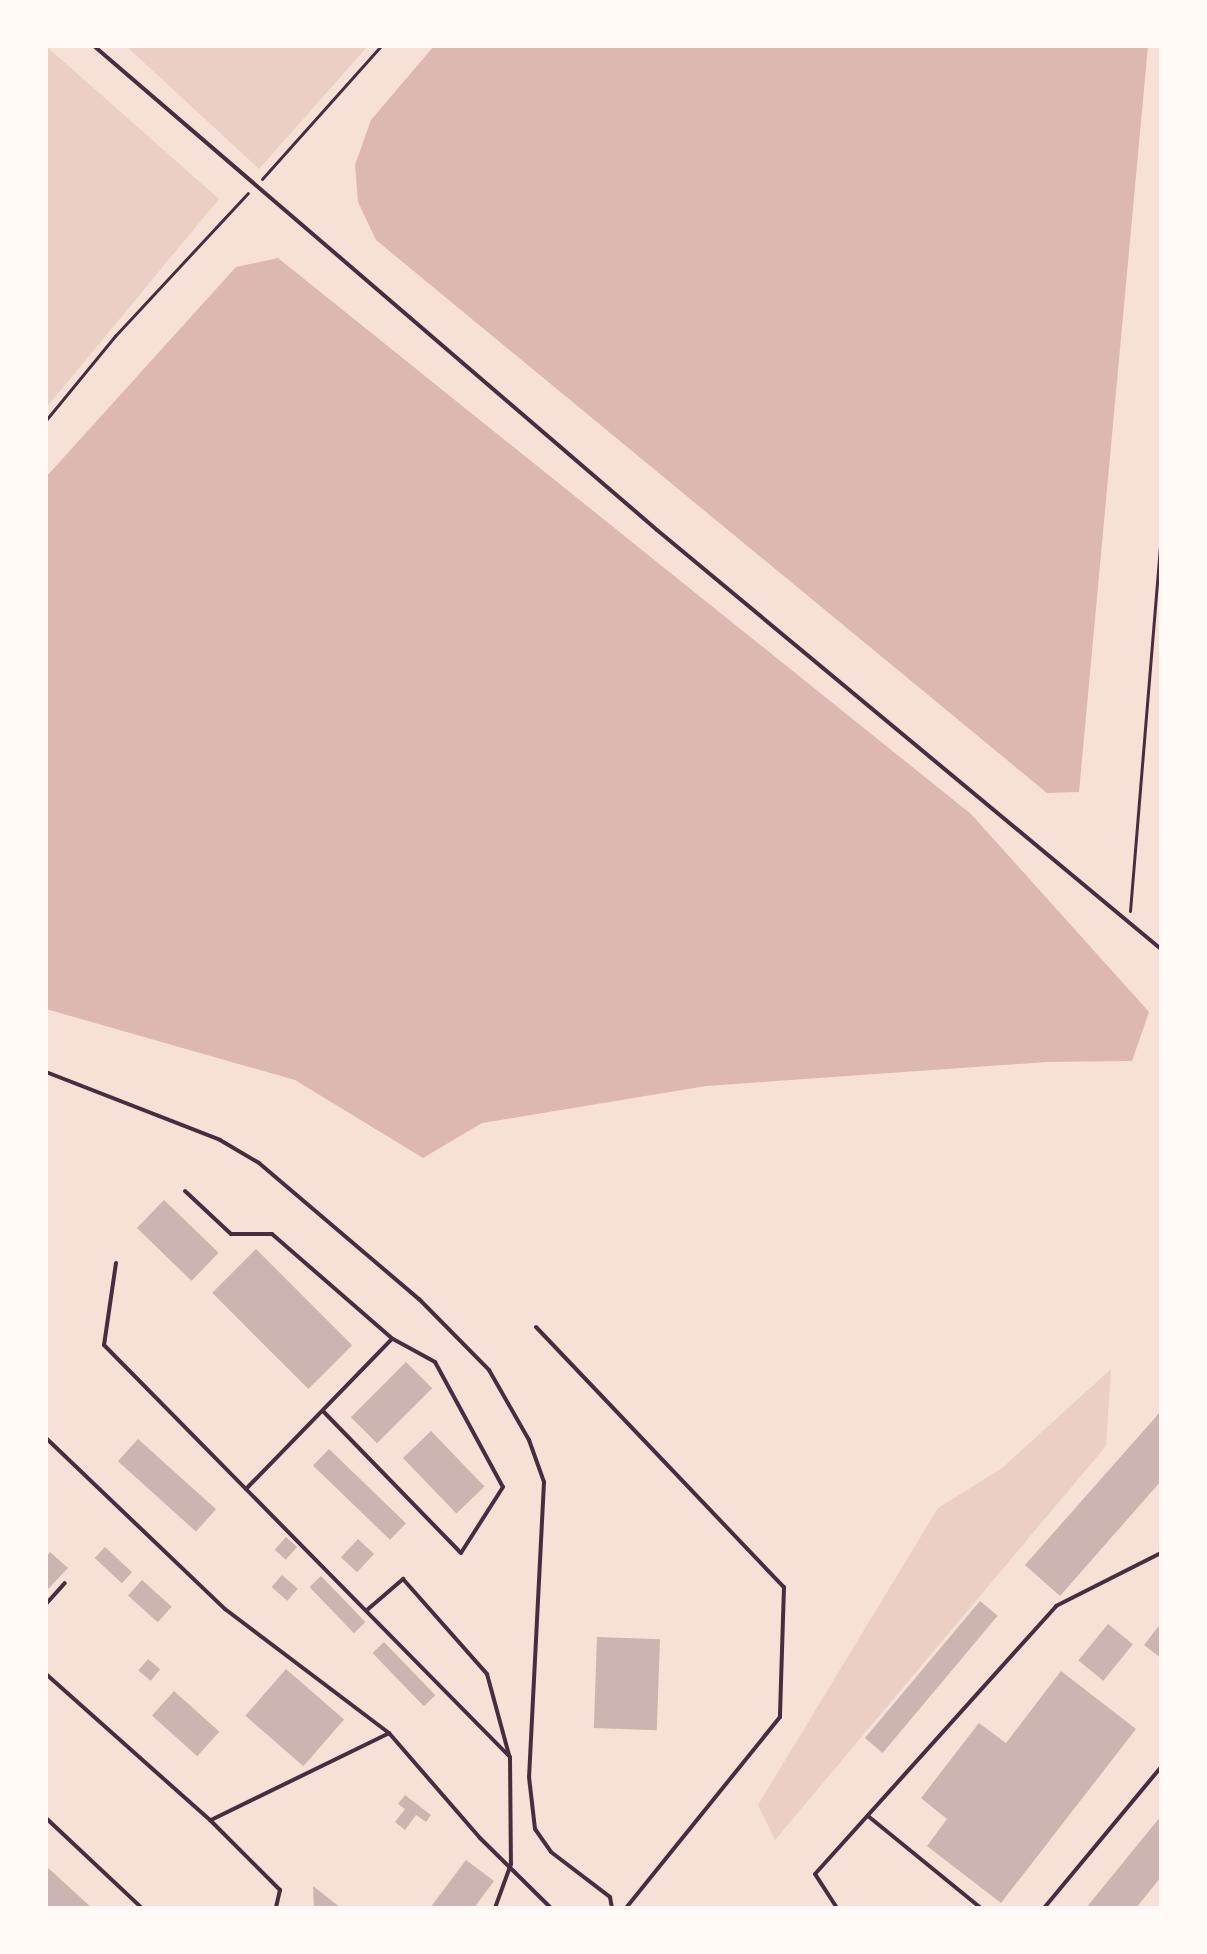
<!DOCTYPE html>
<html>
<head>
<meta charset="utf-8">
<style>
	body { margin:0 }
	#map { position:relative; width:1207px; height:1954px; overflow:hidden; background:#f7e1d7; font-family:"PT Sans",sans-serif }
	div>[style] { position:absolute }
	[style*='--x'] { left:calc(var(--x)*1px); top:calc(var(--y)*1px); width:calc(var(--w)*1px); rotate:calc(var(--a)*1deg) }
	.green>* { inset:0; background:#ebcfc5 }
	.water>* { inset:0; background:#dcb8b0 }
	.building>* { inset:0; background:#ccb4b1; transform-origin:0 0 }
	.path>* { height:3px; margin:-1.5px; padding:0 1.5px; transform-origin:1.5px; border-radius:1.5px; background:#4a2c40 }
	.service>* { height:4px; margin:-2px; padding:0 2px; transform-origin:2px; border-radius:2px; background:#4a2c40 }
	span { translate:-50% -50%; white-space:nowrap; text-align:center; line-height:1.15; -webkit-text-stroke:6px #fffaf5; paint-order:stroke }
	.frame { position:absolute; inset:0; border:48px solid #fffaf5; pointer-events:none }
</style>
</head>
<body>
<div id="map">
	<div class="green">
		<div style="clip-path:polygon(46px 46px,219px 199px,46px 408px)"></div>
		<div style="clip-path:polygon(126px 46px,368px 46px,259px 169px)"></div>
		<div style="clip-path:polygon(1111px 1369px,1106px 1446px,775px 1840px,758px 1805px,938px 1508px,1002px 1468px)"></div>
	</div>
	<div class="water">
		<div style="clip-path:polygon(434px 46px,1148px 46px,1079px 792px,1047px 793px,376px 240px,358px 202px,355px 165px,371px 120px)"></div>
		<div style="clip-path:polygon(278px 258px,971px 814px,1149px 1012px,1132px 1061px,1047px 1062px,706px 1086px,482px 1123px,423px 1158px,295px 1080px,46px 1009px,46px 477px,236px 267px)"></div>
	</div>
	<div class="building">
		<div style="left:164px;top:1200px;width:76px;height:39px;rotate:44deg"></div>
		<div style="left:256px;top:1249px;width:136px;height:62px;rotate:45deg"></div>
		<div style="left:406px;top:1362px;width:37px;height:78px;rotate:45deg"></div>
		<div style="clip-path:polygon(1161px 1411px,1161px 1481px,1060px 1596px,1025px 1565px)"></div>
		<div style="left:431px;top:1431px;width:77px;height:39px;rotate:46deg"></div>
		<div style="left:138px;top:1439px;width:105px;height:30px;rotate:42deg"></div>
		<div style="left:329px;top:1449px;width:107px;height:23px;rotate:44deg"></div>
		<div style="left:286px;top:1537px;width:15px;height:17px;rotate:42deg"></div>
		<div style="left:358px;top:1539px;width:22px;height:25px;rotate:43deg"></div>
		<div style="left:105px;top:1547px;width:37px;height:15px;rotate:43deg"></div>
		<div style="clip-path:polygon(50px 1552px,68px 1568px,46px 1591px,46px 1557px)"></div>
		<div style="left:282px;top:1575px;width:21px;height:16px;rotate:41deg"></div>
		<div style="left:321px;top:1576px;width:64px;height:16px;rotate:46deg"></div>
		<div style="left:142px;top:1580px;width:40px;height:21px;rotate:42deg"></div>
		<div style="left:980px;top:1601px;width:23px;height:179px;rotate:40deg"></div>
		<div style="clip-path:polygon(1161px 1623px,1161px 1658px,1144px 1645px)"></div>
		<div style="left:1108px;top:1624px;width:32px;height:47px;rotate:39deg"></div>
		<div style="left:597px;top:1637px;width:63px;height:91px;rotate:2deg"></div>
		<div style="left:384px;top:1642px;width:74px;height:16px;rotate:46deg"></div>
		<div style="left:148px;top:1659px;width:16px;height:15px;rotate:40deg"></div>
		<div style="left:286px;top:1669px;width:77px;height:62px;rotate:41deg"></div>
		<div style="clip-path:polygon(1061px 1671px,1136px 1729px,1001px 1903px,927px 1846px,947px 1819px,921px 1798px,979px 1723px,1006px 1743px)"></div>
		<div style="left:174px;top:1691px;width:61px;height:33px;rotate:42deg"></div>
		<div style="clip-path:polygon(405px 1795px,431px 1815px,426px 1822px,416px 1815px,405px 1830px,395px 1822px,405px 1809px,398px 1804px)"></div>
		<div style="clip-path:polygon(1161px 1816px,1161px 1877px,1136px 1908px,1086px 1908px)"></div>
		<div style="clip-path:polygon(466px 1860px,494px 1881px,474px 1908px,430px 1908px)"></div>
		<div style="clip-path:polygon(46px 1866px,92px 1908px,46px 1908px)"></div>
		<div style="clip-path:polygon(313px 1886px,341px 1908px,314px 1908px)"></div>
	</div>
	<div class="path">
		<div style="--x:262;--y:179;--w:178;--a:-48.2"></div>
		<div style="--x:46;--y:420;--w:109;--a:-50.6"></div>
		<div style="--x:115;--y:336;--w:195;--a:-47.1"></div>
		<div style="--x:1130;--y:911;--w:382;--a:-85.3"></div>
	</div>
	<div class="service">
		<div style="--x:94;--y:46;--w:742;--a:40.68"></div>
		<div style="--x:657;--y:530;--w:655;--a:39.74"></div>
		<div style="--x:46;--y:1072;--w:187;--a:21.3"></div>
		<div style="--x:220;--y:1140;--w:45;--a:30.5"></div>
		<div style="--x:259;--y:1163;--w:210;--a:40.4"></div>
		<div style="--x:419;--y:1299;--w:100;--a:45.4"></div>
		<div style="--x:489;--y:1370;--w:81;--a:60.3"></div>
		<div style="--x:529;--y:1440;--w:45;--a:70.3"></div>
		<div style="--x:544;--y:1482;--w:295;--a:92.9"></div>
		<div style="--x:529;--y:1777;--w:52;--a:83.4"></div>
		<div style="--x:535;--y:1829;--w:28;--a:55"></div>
		<div style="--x:551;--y:1852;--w:74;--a:37.3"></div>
		<div style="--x:610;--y:1897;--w:11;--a:80"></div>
		<div style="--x:185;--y:1191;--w:63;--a:43.1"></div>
		<div style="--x:231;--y:1234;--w:41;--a:0"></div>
		<div style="--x:272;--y:1234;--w:160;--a:41"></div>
		<div style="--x:393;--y:1339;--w:48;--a:28.7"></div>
		<div style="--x:435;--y:1362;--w:142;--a:61.5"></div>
		<div style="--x:503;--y:1487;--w:78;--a:122.5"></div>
		<div style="--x:461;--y:1553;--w:197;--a:-134.2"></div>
		<div style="--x:116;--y:1263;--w:83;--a:98.3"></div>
		<div style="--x:104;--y:1345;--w:578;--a:45.42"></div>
		<div style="--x:510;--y:1757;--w:107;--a:89.5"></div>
		<div style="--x:511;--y:1864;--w:47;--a:110"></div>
		<div style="--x:536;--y:1327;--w:359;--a:46.4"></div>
		<div style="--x:784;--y:1587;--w:130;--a:91.8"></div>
		<div style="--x:780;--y:1717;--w:245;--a:128.9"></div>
		<div style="--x:46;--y:1438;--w:248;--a:43.7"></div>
		<div style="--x:225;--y:1609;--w:206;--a:37.1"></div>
		<div style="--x:389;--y:1733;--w:139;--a:49.1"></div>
		<div style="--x:480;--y:1838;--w:100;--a:44.6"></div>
		<div style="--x:246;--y:1489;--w:209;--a:-45.8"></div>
		<div style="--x:46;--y:1604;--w:28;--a:-48"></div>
		<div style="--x:367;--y:1610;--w:48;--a:-40.7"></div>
		<div style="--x:403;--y:1579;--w:127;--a:48.5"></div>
		<div style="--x:487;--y:1674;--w:84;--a:74.8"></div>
		<div style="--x:46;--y:1674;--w:220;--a:41.7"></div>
		<div style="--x:210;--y:1820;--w:99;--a:45"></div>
		<div style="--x:280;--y:1890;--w:18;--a:103"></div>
		<div style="--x:868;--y:1816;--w:146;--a:39.2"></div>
		<div style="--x:46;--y:1818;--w:132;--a:43.2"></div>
		<div style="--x:211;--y:1820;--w:198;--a:-26"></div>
		<div style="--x:837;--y:1908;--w:40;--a:-122.9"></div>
		<div style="--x:815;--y:1874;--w:360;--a:-48"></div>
		<div style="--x:1056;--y:1606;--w:118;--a:-26.8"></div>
		<div style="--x:1044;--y:1908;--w:183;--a:-50.3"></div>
	</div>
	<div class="frame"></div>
</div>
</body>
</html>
